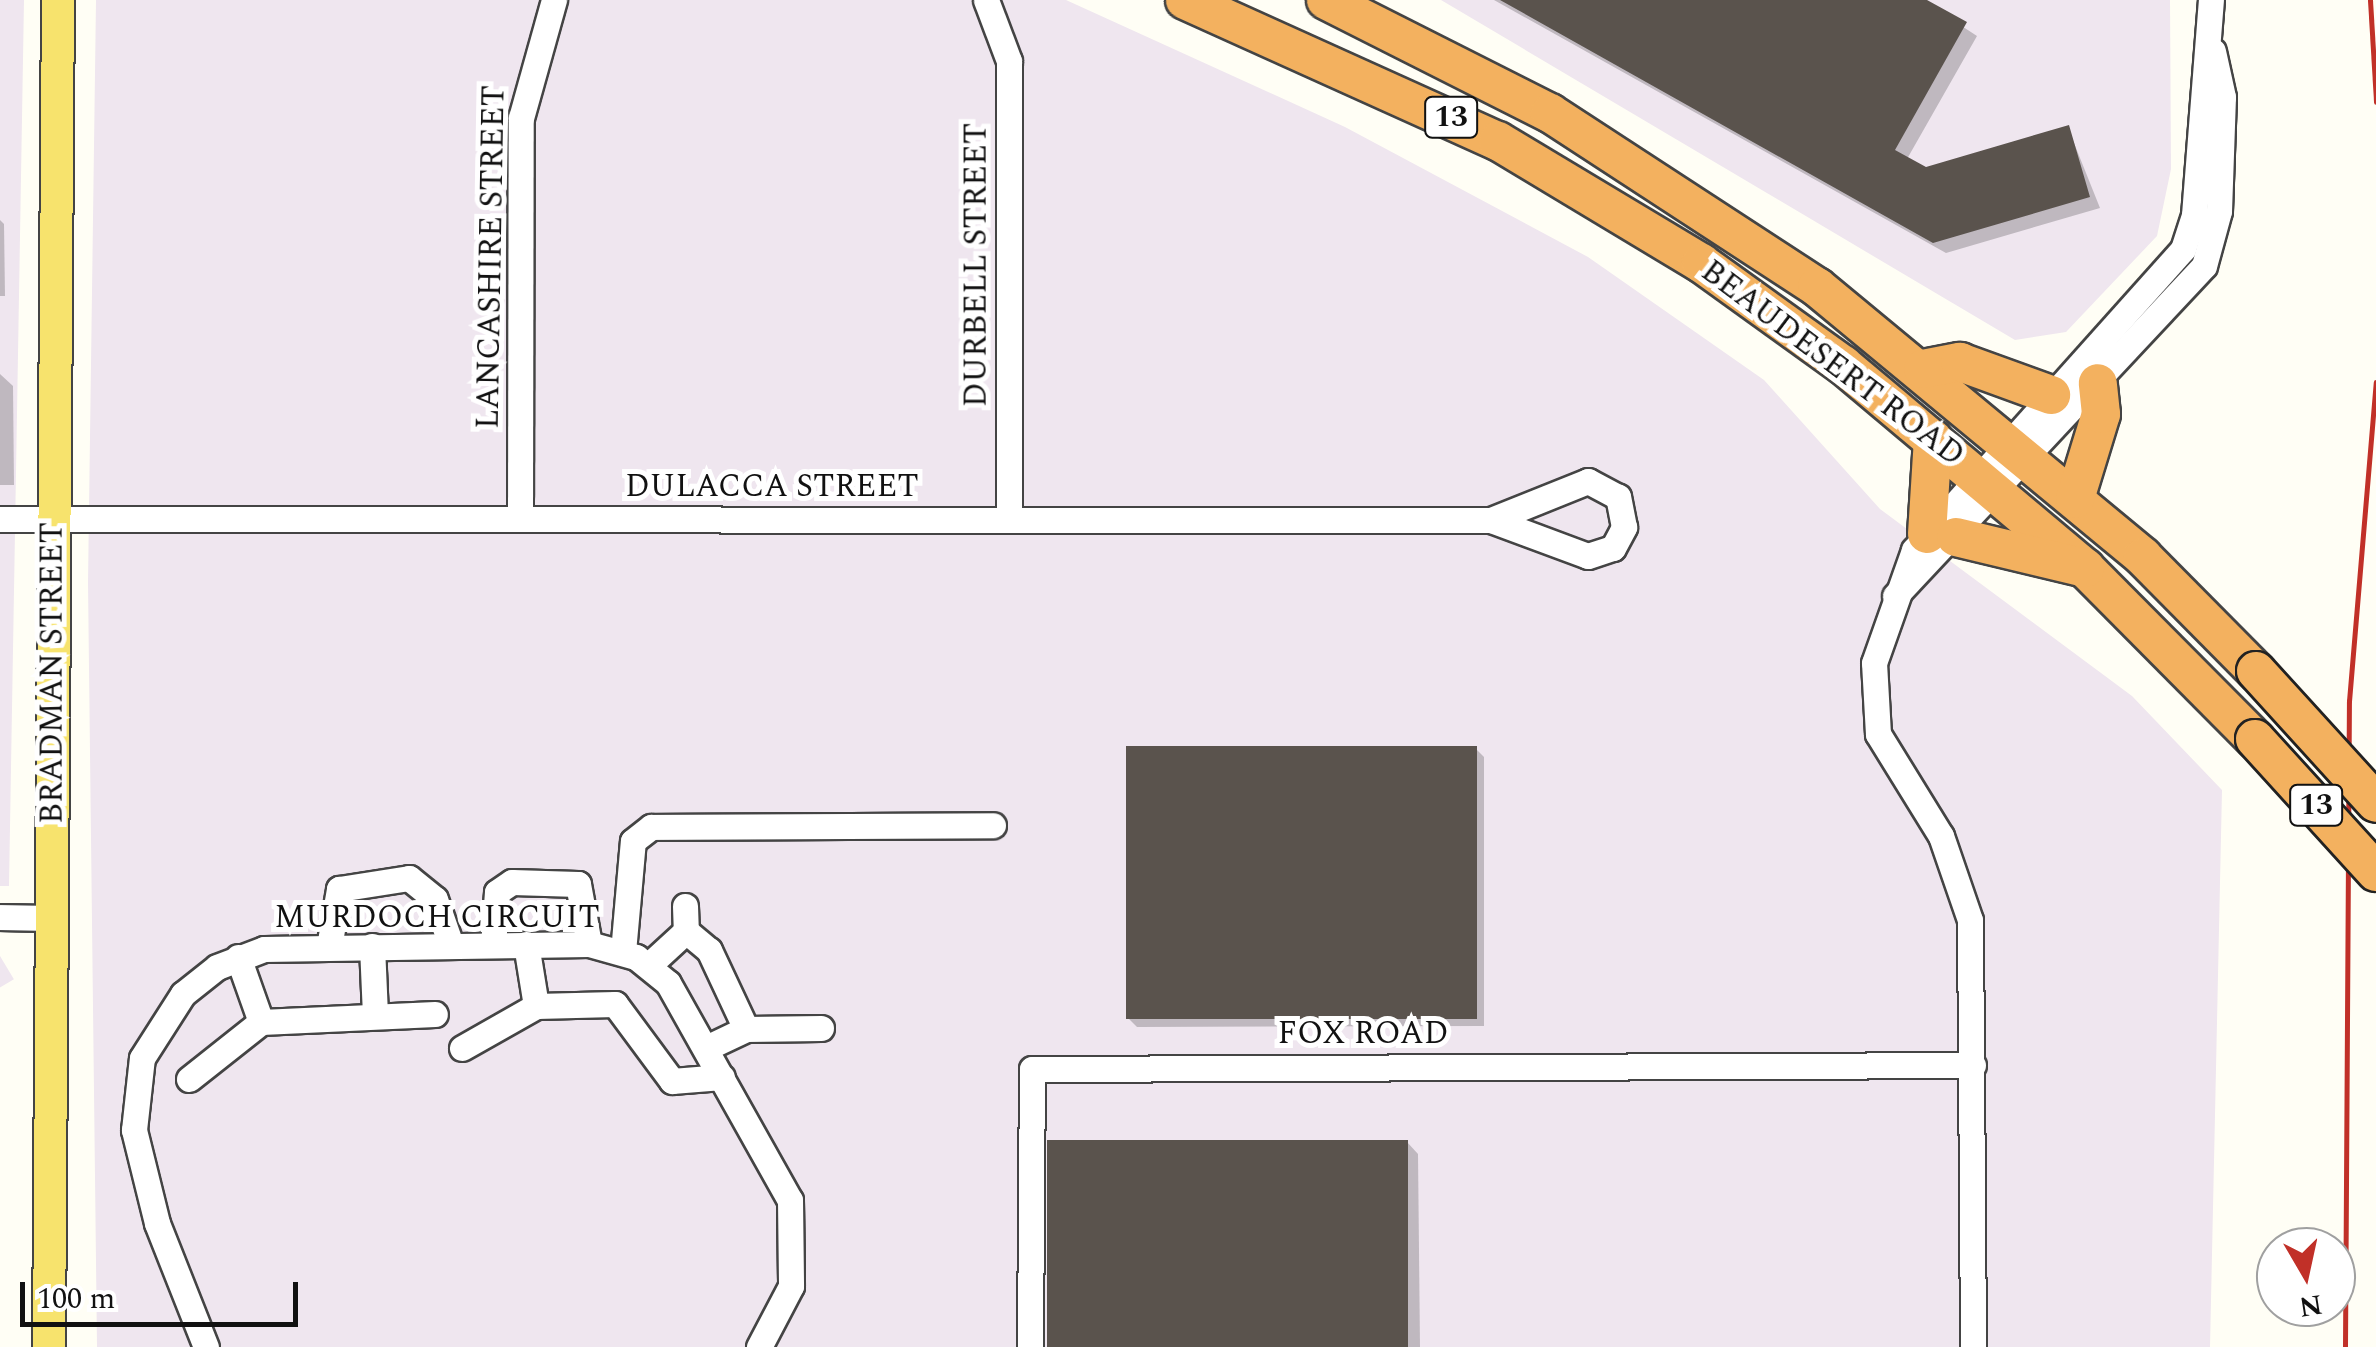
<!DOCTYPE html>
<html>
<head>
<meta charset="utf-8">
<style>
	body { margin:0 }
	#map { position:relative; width:2376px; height:1347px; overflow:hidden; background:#fffef5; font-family:Spectral,serif }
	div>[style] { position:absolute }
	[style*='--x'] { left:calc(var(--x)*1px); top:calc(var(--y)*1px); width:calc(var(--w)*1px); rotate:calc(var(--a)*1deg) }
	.industrial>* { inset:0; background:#efe6ef; transform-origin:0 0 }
	.shadow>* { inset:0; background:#0003 }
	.building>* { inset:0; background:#5a534d; transform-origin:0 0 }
	.roads { filter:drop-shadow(2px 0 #444) drop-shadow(-2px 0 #444) drop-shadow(0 2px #444) drop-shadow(0 -2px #444) }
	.minor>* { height:25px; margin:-12.5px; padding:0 12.5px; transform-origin:12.5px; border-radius:12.5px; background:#fff }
	.major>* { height:32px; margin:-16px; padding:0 16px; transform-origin:16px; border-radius:16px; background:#f7e36d }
	.highway>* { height:38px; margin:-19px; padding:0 19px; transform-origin:19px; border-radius:19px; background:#f3b15f }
	.rail>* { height:5px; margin:-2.5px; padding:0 2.5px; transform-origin:2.5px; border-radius:2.5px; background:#c13028 }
	.bridges { filter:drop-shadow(2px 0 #222) drop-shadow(-2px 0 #222) drop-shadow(0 2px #222) drop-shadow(0 -2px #222) }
	.highway-bridge>* { height:38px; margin:-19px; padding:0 19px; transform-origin:19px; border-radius:19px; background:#f3b15f }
	span { translate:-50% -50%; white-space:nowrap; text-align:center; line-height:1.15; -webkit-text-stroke:10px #fff; paint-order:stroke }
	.shield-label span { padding:2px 8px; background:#fff; border:2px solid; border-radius:8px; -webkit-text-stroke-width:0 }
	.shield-label { font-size:30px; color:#111; font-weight:700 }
	.street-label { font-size:32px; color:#111 }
	.north { position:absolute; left:2256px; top:1227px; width:100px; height:100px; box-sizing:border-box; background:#fff; border:2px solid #a0a0a0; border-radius:50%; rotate:171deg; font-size:28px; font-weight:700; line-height:40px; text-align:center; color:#111 }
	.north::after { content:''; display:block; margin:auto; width:35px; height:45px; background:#c13028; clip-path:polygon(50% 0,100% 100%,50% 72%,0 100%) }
	.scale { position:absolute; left:20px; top:1282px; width:278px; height:45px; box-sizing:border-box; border:5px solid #111; border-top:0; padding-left:12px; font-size:30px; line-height:35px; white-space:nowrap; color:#111; -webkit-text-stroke:8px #fff; paint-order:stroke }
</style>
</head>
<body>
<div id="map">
	<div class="industrial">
		<div style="clip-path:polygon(0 0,24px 0,9px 886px,0 886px)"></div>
		<div style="clip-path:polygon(96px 0,1066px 0,1345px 127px,1588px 257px,1764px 380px,1880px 509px,2132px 696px,2222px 790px,2210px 1347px,97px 1347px,88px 583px)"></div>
		<div style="clip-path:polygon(1441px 0,2170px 0,2171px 169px,2157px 236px,2066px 332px,2015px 340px)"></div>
		<div style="left:0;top:956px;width:27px;height:391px;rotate:59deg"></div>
	</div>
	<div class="shadow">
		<div style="clip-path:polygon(1494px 0,1922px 0,1977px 36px,1907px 159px,1926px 170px,2068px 128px,2100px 208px,1946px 253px)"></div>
		<div style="clip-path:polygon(0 220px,4px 224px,5px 296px,0 296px)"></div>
		<div style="clip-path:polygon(0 374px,13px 386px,14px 485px,0 485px)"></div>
		<div style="clip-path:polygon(1476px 749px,1484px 757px,1484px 1026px,1137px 1027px,1128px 1018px)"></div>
		<div style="clip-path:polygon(1407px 1142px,1418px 1154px,1420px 1347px,1050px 1347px)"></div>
	</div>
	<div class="building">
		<div style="clip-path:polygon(1500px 0,1927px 0,1967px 22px,1895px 150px,1926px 167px,2069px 125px,2090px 197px,1933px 243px)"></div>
		<div style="left:1477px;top:746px;width:273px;height:351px;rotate:90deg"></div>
		<div style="left:1408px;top:1140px;width:207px;height:361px;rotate:90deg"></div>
	</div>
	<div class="roads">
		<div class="minor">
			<div style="--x:986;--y:0;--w:65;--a:69.3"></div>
			<div style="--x:1009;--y:61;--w:458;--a:90"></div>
			<div style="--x:0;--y:519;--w:1491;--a:0.04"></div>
			<div style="--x:1491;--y:520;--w:103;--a:20.4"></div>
			<div style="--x:1588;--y:556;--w:26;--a:-18"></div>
			<div style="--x:1613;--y:548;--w:24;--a:-62"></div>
			<div style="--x:1624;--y:527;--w:31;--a:-101"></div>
			<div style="--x:1618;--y:497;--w:34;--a:-152"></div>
			<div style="--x:1588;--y:481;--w:105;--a:158.1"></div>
			<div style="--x:520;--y:519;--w:401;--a:-89.9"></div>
			<div style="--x:521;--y:118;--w:123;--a:-74.4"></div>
			<div style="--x:1895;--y:596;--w:452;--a:-46.9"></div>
			<div style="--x:2204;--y:266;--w:57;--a:-74.7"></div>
			<div style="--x:2219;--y:211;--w:114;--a:-88"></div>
			<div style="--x:2223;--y:97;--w:47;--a:-102.3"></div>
			<div style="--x:685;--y:906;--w:25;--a:88"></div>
			<div style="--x:686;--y:931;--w:30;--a:40"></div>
			<div style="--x:709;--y:950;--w:87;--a:64.9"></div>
			<div style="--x:0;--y:917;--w:52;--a:1.1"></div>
			<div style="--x:526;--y:944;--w:63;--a:80.8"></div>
			<div style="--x:536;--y:1006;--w:79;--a:-1.5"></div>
			<div style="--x:615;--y:1004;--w:96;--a:53.5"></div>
			<div style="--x:672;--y:1081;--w:50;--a:-4.6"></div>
			<div style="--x:493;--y:945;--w:53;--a:-85.7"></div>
			<div style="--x:497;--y:892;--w:18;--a:-34"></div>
			<div style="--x:512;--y:882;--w:66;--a:1.7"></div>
			<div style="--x:578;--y:884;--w:61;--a:79.6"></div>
			<div style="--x:372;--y:946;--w:68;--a:87.5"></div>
			<div style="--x:329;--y:947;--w:59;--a:-80.2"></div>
			<div style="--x:339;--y:889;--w:71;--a:-8.9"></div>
			<div style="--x:409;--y:878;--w:33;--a:39"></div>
			<div style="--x:435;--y:899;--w:49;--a:70.8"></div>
			<div style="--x:623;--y:952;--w:111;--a:-84.9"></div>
			<div style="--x:633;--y:841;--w:23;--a:-38"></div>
			<div style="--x:651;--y:827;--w:342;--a:-0.3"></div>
			<div style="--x:238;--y:957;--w:69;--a:70.5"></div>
			<div style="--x:649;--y:965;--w:50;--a:-42.6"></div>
			<div style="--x:462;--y:1048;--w:85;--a:-29.6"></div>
			<div style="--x:706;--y:1048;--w:44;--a:-25.4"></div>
			<div style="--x:746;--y:1029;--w:75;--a:-0.8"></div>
			<div style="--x:189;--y:1079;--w:92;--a:-38.4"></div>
			<div style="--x:261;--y:1022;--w:174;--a:-2.6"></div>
			<div style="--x:206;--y:1347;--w:133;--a:-111.6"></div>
			<div style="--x:157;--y:1223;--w:96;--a:-103.9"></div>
			<div style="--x:134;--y:1130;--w:72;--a:-83.7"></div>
			<div style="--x:142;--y:1058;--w:76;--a:-57.4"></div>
			<div style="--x:183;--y:994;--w:43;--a:-38.5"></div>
			<div style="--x:217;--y:967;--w:50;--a:-21"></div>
			<div style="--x:264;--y:949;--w:325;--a:-0.9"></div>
			<div style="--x:589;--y:944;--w:49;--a:15.5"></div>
			<div style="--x:636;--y:957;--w:41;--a:39.1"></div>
			<div style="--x:668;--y:983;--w:249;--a:60.7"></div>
			<div style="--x:790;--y:1200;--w:86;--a:89.3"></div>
			<div style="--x:791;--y:1286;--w:69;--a:117.7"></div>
			<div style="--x:1030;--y:1347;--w:278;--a:-89.6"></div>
			<div style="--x:1032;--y:1069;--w:941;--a:-0.24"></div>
			<div style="--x:1973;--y:1347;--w:427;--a:-90.4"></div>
			<div style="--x:1970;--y:920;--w:89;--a:-109"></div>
			<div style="--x:1941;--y:836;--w:120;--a:-121.7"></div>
			<div style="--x:1878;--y:734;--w:71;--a:-93.2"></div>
			<div style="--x:1874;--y:663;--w:120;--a:-70.5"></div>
			<div style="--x:1914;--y:550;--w:404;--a:-48.2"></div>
			<div style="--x:2183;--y:249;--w:36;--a:-72"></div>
			<div style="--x:2194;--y:215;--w:216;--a:-85.5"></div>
		</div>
		<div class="major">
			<div style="--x:49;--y:1347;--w:1347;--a:-89.62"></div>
		</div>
		<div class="highway">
			<div style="--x:1185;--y:0;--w:343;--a:24.3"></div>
			<div style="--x:1498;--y:141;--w:237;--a:31"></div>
			<div style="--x:1701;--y:263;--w:175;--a:35.7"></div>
			<div style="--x:1843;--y:365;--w:316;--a:40"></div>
			<div style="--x:2085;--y:568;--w:241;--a:45.2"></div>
			<div style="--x:1326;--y:0;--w:251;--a:26.8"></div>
			<div style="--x:1550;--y:113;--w:319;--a:33.1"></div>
			<div style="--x:1817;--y:287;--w:423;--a:39.6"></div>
			<div style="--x:2143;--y:557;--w:161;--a:45.3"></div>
			<div style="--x:1923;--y:369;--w:38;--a:-11"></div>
			<div style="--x:1960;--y:362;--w:97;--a:19.9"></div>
			<div style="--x:2075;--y:499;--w:89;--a:-73"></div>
			<div style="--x:2101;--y:414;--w:31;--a:-96"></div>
			<div style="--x:1927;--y:534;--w:95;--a:-86.4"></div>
			<div style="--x:1956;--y:537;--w:133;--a:13.5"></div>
		</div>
	</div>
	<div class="rail">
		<div style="--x:2370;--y:0;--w:102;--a:86.6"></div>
		<div style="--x:2345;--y:1347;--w:646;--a:-89.65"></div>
		<div style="--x:2349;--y:701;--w:320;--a:-85.2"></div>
	</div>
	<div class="bridges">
		<div class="highway-bridge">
			<div style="--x:2256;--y:671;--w:178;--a:47.7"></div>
			<div style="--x:2255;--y:739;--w:180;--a:47.7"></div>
		</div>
	</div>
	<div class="shield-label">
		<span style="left:1451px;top:117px">13</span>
		<span style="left:2316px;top:805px">13</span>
	</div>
	<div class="street-label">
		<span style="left:492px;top:257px;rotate:-89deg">LANCASHIRE STREET</span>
		<span style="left:977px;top:265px;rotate:-90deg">DURBELL STREET</span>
		<span style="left:1832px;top:364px;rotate:37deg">BEAUDESERT ROAD</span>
		<span style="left:772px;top:487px">DULACCA STREET</span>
		<span style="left:53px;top:673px;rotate:-90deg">BRADMAN STREET</span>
		<span style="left:437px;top:918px">MURDOCH CIRCUIT</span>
		<span style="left:1363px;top:1034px">FOX ROAD</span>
	</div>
	<div class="north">N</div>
	<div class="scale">100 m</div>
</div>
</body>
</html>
